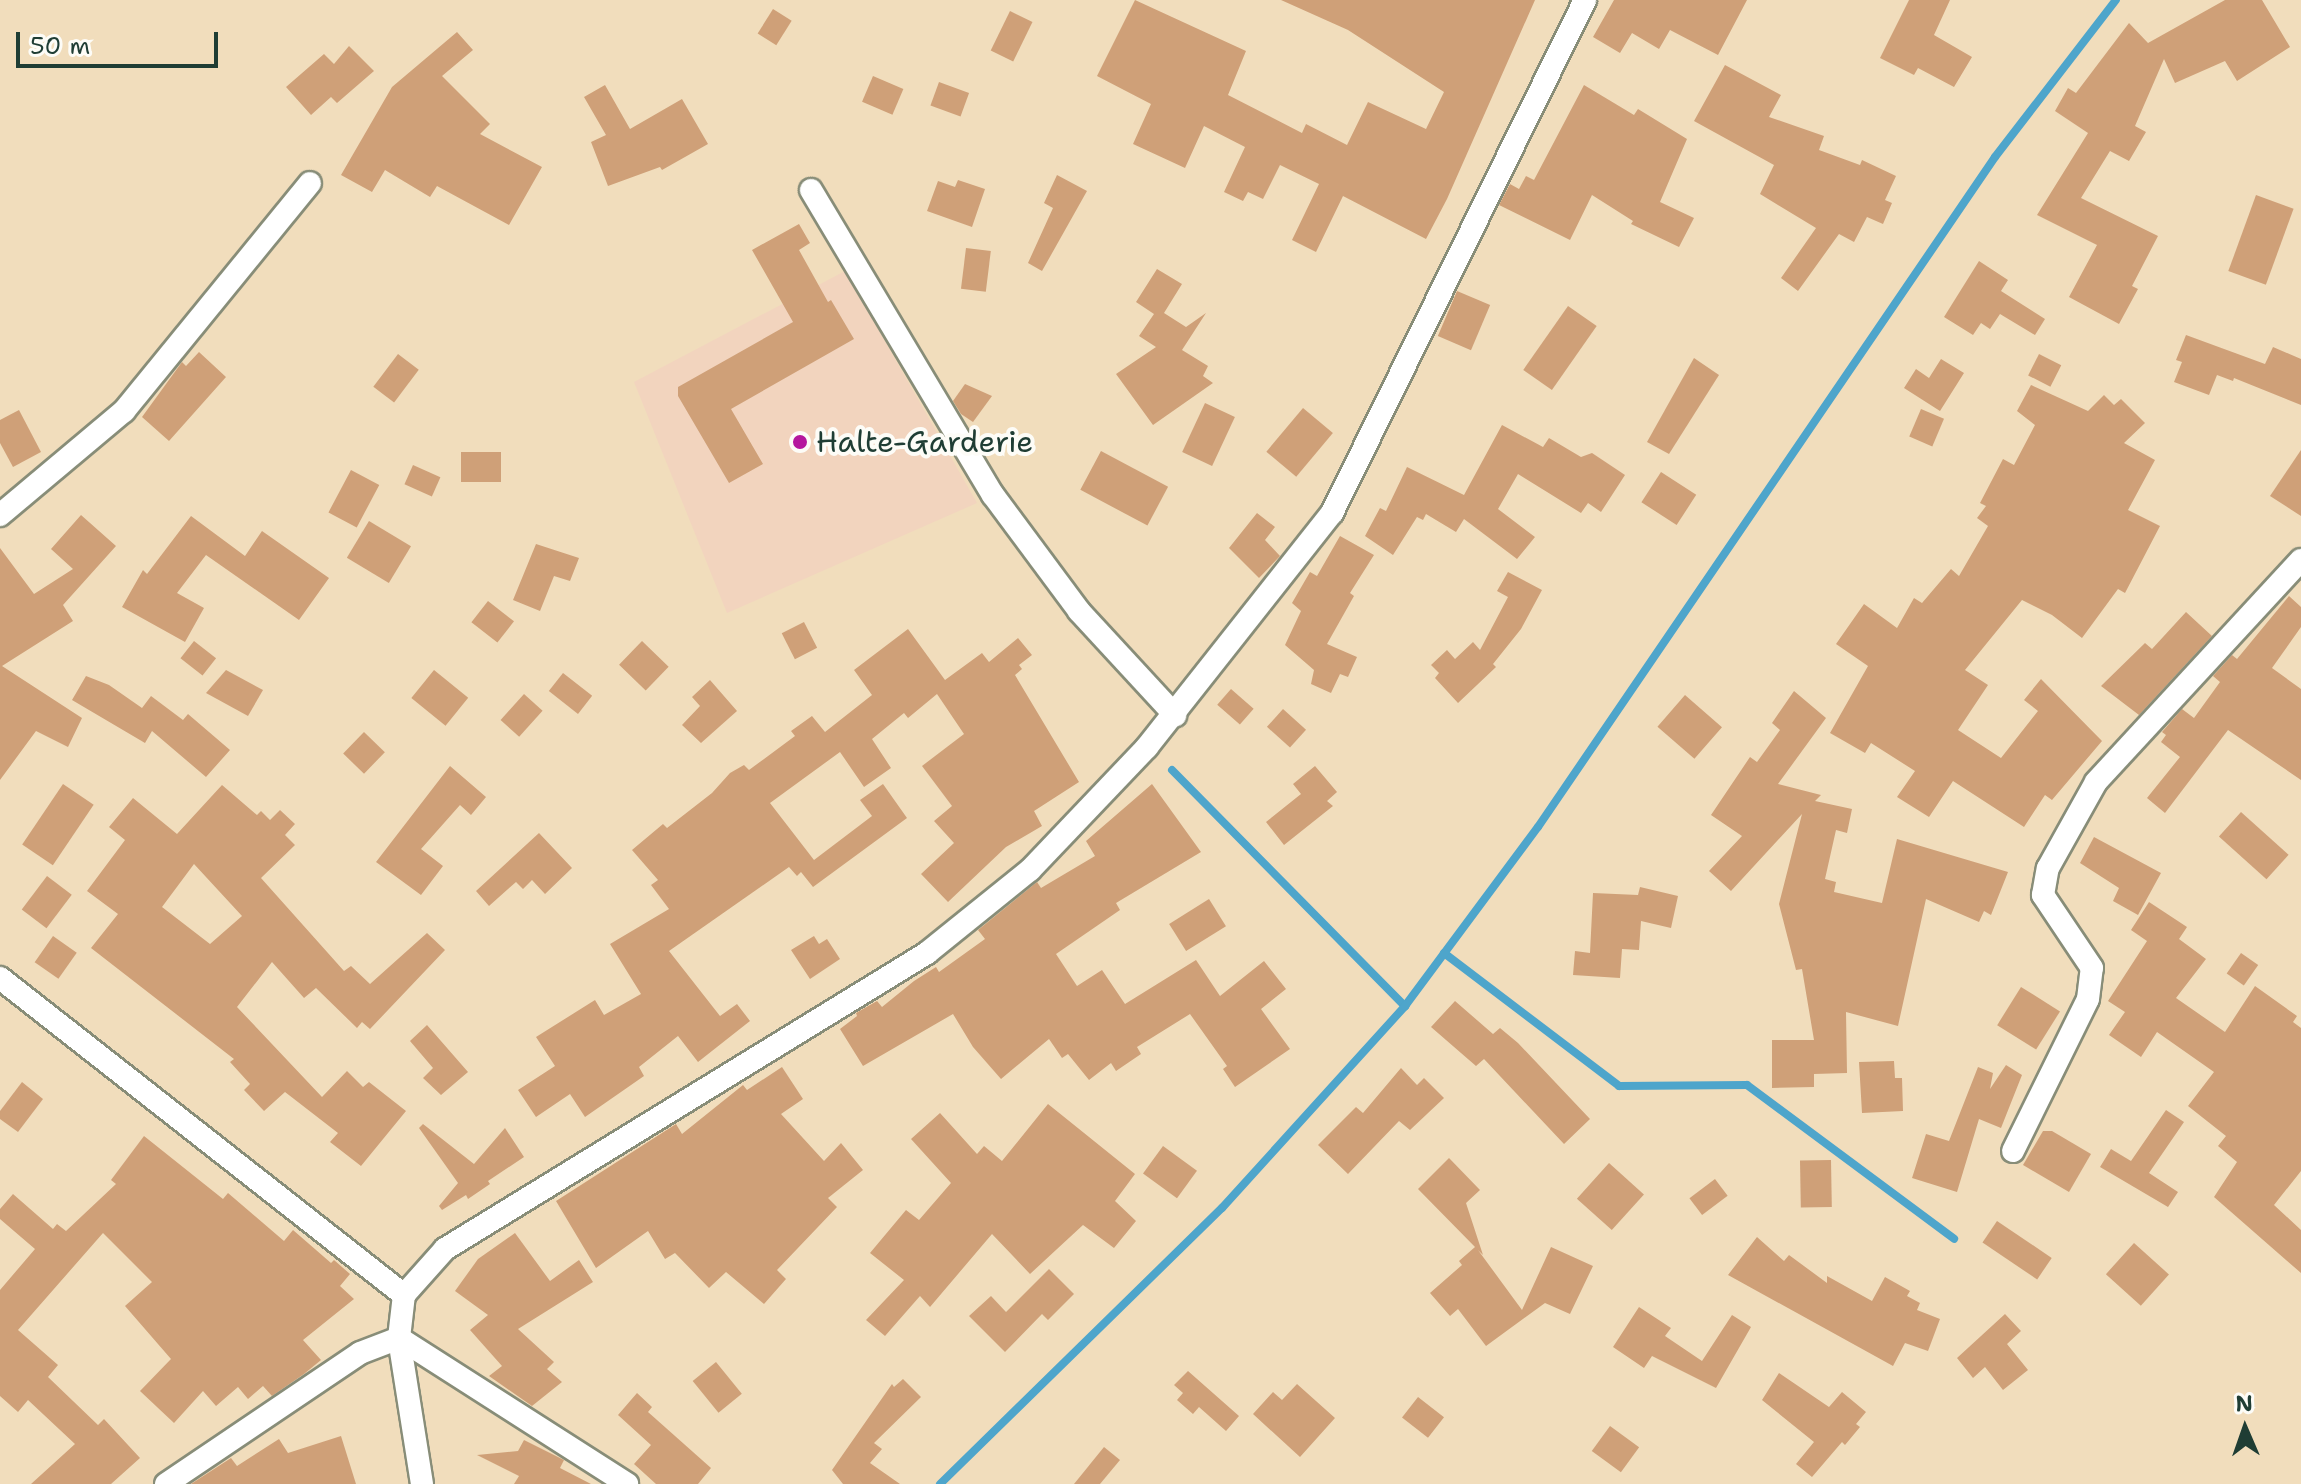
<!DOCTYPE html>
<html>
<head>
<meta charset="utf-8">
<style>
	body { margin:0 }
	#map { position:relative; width:2301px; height:1484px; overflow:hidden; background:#f1ddbc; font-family:"Shantell Sans",sans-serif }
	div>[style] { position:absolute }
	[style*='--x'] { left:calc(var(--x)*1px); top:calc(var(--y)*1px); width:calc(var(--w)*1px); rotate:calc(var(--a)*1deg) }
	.built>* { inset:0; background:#f2d4be }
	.stream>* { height:8px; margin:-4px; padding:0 4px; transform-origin:4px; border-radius:4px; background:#4ea5cb }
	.building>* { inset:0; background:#cfa078; transform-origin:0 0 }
	.roads { filter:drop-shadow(2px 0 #888d78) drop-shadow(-2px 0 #888d78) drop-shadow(0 2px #888d78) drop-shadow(0 -2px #888d78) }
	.minor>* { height:22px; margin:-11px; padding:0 11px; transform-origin:11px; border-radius:11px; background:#fff }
	.dots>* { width:22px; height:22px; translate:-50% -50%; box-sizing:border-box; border:4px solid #fdfcf7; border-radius:50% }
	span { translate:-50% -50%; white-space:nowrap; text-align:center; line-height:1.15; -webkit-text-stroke:8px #fdfcf7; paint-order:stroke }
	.poi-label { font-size:30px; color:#1f3d34 }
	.left { translate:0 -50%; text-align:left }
	.north { position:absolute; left:2205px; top:1388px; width:80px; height:80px; -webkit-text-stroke:6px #fdfcf7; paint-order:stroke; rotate:358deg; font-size:22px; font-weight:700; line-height:32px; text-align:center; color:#1f3d34 }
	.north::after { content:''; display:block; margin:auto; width:28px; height:36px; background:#1f3d34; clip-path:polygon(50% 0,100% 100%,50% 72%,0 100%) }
	.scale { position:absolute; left:16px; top:32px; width:202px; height:36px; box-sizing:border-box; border:4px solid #1f3d34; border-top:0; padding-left:10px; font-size:24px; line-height:28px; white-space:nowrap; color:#1f3d34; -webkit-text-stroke:6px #fdfcf7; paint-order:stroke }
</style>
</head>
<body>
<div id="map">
	<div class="built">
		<div style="clip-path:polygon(845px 271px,977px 503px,727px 613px,634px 382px)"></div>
	</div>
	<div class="stream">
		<div style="--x:1172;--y:770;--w:332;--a:45.4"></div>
		<div style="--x:1444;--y:953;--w:220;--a:37.2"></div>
		<div style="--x:1619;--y:1086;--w:128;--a:-0.4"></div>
		<div style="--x:1747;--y:1085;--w:258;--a:36.6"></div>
		<div style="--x:940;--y:1484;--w:395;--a:-44.4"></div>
		<div style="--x:1222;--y:1208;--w:273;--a:-47.8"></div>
		<div style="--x:1405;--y:1006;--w:223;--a:-53.4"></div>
		<div style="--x:1538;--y:827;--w:811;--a:-55.7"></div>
		<div style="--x:1995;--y:157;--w:198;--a:-52.4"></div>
	</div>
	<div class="building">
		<div style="clip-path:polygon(1135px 0,1246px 51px,1228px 95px,1302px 133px,1306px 124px,1347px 145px,1368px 102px,1426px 129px,1444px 92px,1348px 30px,1281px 0,1535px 0,1447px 199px,1426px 239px,1343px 196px,1316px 252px,1292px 240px,1319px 184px,1280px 165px,1263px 199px,1248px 192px,1243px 201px,1224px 192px,1245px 147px,1204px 126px,1185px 168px,1133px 144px,1151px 104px,1097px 76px)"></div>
		<div style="clip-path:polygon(1614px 0,1747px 0,1718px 55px,1670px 30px,1659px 49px,1632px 33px,1620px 53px,1593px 37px)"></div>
		<div style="clip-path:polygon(1909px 0,1950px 0,1934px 35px,1972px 57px,1954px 87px,1918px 68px,1914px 75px,1880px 58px)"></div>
		<div style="clip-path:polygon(2225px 0,2262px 0,2290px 47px,2237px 81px,2225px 61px,2175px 83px,2164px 59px,2135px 126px,2146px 132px,2129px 161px,2110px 151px,2081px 198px,2158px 236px,2132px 286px,2138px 289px,2119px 324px,2069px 297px,2097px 245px,2037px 215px,2088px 133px,2055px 111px,2068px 88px,2076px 93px,2129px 23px,2148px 43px)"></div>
		<div style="left:773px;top:9px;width:22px;height:29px;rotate:32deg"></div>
		<div style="left:1010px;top:11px;width:25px;height:44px;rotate:26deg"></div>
		<div style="clip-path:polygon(457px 32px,473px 50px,442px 76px,490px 124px,480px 134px,542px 167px,509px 225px,437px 186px,430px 197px,385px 170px,372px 192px,341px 175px,392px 87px)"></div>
		<div style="clip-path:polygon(349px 46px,374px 71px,337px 103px,331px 97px,311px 115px,286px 87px,324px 54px,334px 64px)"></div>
		<div style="clip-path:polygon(1725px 65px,1781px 95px,1769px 117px,1824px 136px,1819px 150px,1860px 165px,1862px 160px,1896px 176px,1885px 200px,1892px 203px,1883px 224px,1867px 217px,1854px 242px,1839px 234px,1798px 291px,1781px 278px,1816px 228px,1760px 194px,1774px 165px,1694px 121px)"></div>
		<div style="left:873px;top:76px;width:33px;height:28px;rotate:23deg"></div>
		<div style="left:939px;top:82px;width:32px;height:25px;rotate:20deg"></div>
		<div style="clip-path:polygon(605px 85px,630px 129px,682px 99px,708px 144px,662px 170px,660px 167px,608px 186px,591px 142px,606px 135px,584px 97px)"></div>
		<div style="clip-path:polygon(1584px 85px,1634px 115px,1638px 109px,1687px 139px,1660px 202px,1694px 218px,1679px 247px,1631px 224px,1633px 221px,1592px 195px,1570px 240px,1499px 205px,1510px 184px,1519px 189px,1526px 176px,1534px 180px)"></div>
		<div style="clip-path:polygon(1057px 175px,1087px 191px,1042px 271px,1028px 263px,1053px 208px,1044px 203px)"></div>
		<div style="clip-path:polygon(958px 180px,985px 189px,972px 227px,927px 211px,938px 181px,955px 187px)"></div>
		<div style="left:2256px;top:195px;width:40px;height:81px;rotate:20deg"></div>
		<div style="clip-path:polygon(799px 224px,810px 243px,799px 250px,828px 302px,831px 300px,854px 339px,731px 409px,763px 464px,729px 483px,678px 396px,678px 387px,793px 322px,752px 250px)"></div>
		<div style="left:966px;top:248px;width:25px;height:41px;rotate:7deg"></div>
		<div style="clip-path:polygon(1979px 261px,2008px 280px,2001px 291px,2045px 319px,2035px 335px,2000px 314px,1990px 329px,1981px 323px,1973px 335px,1944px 317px)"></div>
		<div style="clip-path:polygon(1157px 269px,1182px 284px,1164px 313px,1186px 327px,1206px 313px,1182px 350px,1208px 366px,1203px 376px,1213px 383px,1153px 425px,1116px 374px,1156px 347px,1139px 336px,1154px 314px,1136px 302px)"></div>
		<div style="left:1457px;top:291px;width:36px;height:49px;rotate:23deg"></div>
		<div style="left:1568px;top:306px;width:35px;height:78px;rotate:35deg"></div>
		<div style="clip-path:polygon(2186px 335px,2265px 364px,2273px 347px,2301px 359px,2301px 405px,2234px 378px,2233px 381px,2217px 375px,2209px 395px,2174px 382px,2182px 362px,2176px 360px)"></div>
		<div style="clip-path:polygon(199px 352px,226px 377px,169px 441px,142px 417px,182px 362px,186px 366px)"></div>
		<div style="left:398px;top:354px;width:26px;height:41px;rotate:37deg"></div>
		<div style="left:2039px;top:354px;width:25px;height:24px;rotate:27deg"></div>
		<div style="clip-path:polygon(1694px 358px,1719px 375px,1669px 454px,1647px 442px)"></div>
		<div style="clip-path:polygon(1941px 359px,1964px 373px,1940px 411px,1904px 388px,1916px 369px,1929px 378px)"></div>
		<div style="clip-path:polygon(965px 384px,992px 396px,973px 422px,961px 414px,953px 401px)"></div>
		<div style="clip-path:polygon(2031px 385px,2088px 411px,2104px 395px,2114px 405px,2121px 399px,2145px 423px,2124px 443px,2155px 460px,2128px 510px,2160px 526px,2125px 593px,2118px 589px,2082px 638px,2052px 615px,2022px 600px,1965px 670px,1988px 685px,1958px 730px,2001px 758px,2038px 711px,2024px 700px,2041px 679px,2102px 741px,2052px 800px,2045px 795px,2024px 827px,1953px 781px,1929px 817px,1897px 797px,1915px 771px,1871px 743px,1865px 753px,1830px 733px,1868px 666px,1836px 644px,1864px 604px,1897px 628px,1914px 598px,1922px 603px,1951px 569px,1959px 576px,1988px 526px,1977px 518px,1986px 506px,1980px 503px,2003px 459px,2014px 465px,2035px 425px,2017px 411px)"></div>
		<div style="left:1205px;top:403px;width:33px;height:54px;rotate:25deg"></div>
		<div style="left:1303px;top:408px;width:39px;height:57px;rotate:40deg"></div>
		<div style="left:1921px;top:409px;width:25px;height:30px;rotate:23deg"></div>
		<div style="clip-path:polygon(19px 410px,41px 452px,13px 467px,0 443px,0 420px)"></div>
		<div style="clip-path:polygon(1502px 425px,1543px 447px,1549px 438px,1581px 457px,1592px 453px,1625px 475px,1601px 512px,1588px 503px,1581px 513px,1518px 474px,1498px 509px,1535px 537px,1517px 559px,1464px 519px,1456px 532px,1426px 514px,1423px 520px,1417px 517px,1393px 555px,1365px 536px,1380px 508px,1386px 511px,1407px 467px,1464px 495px)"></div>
		<div style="clip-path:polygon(2301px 450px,2301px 516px,2270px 496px)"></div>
		<div style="left:1101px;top:451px;width:76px;height:44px;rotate:28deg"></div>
		<div style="left:501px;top:452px;width:30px;height:40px;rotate:90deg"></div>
		<div style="left:413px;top:465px;width:30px;height:21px;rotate:24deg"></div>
		<div style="left:351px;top:470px;width:32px;height:48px;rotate:28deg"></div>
		<div style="left:1661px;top:472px;width:42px;height:36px;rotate:33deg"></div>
		<div style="clip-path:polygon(1257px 513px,1275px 527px,1265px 540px,1280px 556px,1259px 578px,1229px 548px)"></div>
		<div style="clip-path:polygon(81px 515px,116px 546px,63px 605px,73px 621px,2px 666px,82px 718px,68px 747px,36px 731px,0 780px,0 548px,34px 594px,73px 569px,51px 549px)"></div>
		<div style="clip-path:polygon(191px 516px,245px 556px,262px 531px,329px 578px,299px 620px,206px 555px,177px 593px,204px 608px,185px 642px,122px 607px,143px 570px,147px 574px)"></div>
		<div style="left:369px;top:521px;width:49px;height:43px;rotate:31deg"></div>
		<div style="clip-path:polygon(1340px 536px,1374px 555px,1350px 593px,1354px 596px,1327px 644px,1357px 657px,1348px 677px,1340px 674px,1331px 693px,1311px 684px,1314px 670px,1285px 645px,1301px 611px,1292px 603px,1310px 572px,1317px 576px)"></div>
		<div style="clip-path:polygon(536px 544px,579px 558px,570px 581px,554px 576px,540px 611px,513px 600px)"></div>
		<div style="clip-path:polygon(1508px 572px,1542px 590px,1521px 629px,1493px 664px,1496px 667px,1458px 703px,1435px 678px,1439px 673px,1431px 665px,1447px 650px,1455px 659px,1473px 642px,1480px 650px,1508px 597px,1497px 591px)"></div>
		<div style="clip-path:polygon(2289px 596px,2301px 607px,2301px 627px,2272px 668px,2301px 689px,2301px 780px,2228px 730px,2165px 813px,2147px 798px,2180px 757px,2161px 742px,2166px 735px,2162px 732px,2182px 709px,2194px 718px,2220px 682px,2213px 676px,2232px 655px,2237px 659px)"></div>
		<div style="left:488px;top:601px;width:33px;height:27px;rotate:38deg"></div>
		<div style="clip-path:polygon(2186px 612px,2212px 636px,2139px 715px,2101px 686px,2145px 643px,2152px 649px)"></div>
		<div style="left:804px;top:622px;width:29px;height:25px;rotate:63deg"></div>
		<div style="clip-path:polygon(908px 629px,945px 680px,982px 653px,989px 662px,1018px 638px,1032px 655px,1019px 665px,1022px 669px,1015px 675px,1079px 782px,1034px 811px,1042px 826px,1006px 847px,948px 902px,921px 874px,954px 843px,934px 821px,952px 806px,922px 766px,964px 734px,937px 694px,908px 718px,904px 713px,872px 739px,891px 768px,864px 787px,840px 752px,770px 803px,814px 860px,872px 816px,860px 800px,883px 784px,907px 818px,813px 887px,801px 872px,797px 876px,789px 867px,669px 951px,720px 1016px,737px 1004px,750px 1021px,698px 1062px,678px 1036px,639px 1067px,644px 1076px,585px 1117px,570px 1094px,536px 1117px,518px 1090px,555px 1066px,536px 1037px,595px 1000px,604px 1015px,641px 994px,610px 944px,669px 909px,651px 885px,658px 880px,632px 850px,663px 824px,667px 828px,712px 793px,730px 773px,744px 765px,749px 770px,795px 736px,791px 731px,812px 716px,825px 732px,872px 695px,854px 670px)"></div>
		<div style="left:194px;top:641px;width:28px;height:22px;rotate:38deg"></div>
		<div style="left:642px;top:641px;width:37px;height:33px;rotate:44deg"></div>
		<div style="clip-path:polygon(226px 670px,263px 690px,248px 716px,206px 693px)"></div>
		<div style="left:434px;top:670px;width:44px;height:36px;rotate:39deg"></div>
		<div style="left:563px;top:673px;width:37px;height:23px;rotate:38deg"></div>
		<div style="clip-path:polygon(86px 676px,109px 685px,142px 708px,151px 696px,183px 720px,188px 714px,230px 750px,206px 777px,152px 731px,145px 743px,72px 700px)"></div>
		<div style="clip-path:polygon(710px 680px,737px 711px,701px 743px,682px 725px,700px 706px,692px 697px)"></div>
		<div style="left:1231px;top:689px;width:30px;height:21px;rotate:41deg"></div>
		<div style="clip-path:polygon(1794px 691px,1826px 718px,1778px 784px,1821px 795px,1815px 801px,1852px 809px,1847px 833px,1836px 830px,1825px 879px,1836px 882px,1834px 892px,1882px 903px,1897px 839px,2008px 872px,1991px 915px,1984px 911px,1979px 922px,1926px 899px,1898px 1026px,1846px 1012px,1847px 1073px,1814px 1074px,1814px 1087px,1772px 1088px,1772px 1040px,1814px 1040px,1802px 969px,1796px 970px,1779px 904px,1802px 814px,1731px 891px,1709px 871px,1742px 836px,1711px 815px,1750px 757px,1757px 762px,1780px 730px,1772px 723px)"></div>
		<div style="left:524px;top:694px;width:25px;height:35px;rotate:42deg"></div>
		<div style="left:1685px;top:695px;width:49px;height:42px;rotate:41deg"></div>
		<div style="left:1283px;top:709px;width:31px;height:24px;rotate:42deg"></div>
		<div style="left:364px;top:732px;width:29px;height:30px;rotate:44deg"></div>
		<div style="clip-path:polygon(450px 766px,486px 797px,471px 815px,460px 805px,421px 849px,443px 866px,421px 895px,376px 862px)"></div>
		<div style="clip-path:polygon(1315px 766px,1337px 792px,1327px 801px,1333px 806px,1284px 845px,1266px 822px,1301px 794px,1293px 784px)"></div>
		<div style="left:63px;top:784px;width:37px;height:73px;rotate:34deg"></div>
		<div style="clip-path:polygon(1152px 784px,1201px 852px,1116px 903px,1120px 910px,1056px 954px,1077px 986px,1102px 970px,1125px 1004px,1196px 960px,1220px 996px,1264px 961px,1286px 989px,1261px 1009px,1290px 1049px,1235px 1087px,1223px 1069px,1227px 1066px,1190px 1014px,1137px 1047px,1141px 1054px,1116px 1071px,1111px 1063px,1089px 1080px,1068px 1054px,1062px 1058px,1049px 1039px,1001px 1079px,973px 1047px,953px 1014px,863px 1066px,840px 1029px,857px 1016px,856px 1013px,877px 1001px,882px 1007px,914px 981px,936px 967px,939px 972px,985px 939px,978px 930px,1037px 882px,1041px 888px,1095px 856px,1086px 841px)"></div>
		<div style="clip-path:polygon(evenodd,222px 785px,257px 815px,261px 811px,270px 820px,280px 810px,295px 824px,285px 835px,295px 845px,261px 878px,344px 971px,351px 966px,370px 984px,427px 933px,445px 950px,370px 1029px,362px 1022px,357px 1028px,316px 988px,304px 998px,272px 962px,237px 1007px,322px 1097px,347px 1071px,363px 1087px,369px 1082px,406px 1111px,361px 1166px,330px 1142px,338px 1133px,285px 1092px,264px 1111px,244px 1090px,250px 1084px,230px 1062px,234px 1059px,91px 948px,118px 914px,87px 891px,125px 840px,109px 827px,133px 798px,177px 834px,222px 785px,194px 864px,242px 916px,210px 944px,162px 907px,194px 864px)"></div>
		<div style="left:2241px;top:812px;width:64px;height:33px;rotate:42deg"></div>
		<div style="clip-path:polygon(539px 833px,572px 868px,545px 894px,532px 880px,523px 889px,516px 882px,489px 906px,476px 891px)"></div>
		<div style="clip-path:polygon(2094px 837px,2161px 873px,2138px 915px,2113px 901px,2119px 888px,2080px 863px)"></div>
		<div style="left:47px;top:876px;width:31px;height:42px;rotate:37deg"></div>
		<div style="clip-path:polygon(1640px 887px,1678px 896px,1671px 928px,1641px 921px,1639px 950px,1622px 949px,1620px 978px,1573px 975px,1575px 951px,1590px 953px,1593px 893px,1638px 895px)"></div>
		<div style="left:1209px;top:899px;width:32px;height:47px;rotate:58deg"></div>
		<div style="clip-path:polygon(2149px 902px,2187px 927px,2179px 939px,2206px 959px,2176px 998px,2225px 1032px,2255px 986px,2297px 1016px,2293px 1022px,2301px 1028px,2301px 1171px,2274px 1205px,2301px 1230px,2301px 1273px,2214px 1197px,2237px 1162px,2218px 1146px,2226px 1136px,2188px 1106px,2214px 1072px,2157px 1032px,2141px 1057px,2109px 1035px,2125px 1012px,2108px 1001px,2147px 941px,2131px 930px)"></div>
		<div style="left:53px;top:936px;width:29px;height:32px;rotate:35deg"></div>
		<div style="clip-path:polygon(814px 936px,819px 944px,827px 939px,840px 959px,810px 979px,791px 950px)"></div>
		<div style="left:2241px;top:953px;width:21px;height:25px;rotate:35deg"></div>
		<div style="left:2021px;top:987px;width:46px;height:45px;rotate:32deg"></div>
		<div style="clip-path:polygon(1455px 1001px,1493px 1034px,1500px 1028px,1518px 1043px,1590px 1119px,1564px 1144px,1484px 1059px,1476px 1066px,1431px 1027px)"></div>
		<div style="clip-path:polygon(427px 1025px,468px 1072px,441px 1095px,423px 1078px,433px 1068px,410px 1041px)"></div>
		<div style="clip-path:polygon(1894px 1061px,1895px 1078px,1902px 1078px,1903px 1111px,1862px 1113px,1859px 1062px)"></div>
		<div style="clip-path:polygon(2006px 1065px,2022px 1075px,2001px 1128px,1979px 1119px,1957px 1192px,1912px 1178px,1926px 1134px,1949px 1141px,1978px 1067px,1993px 1073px,1990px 1089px)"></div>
		<div style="clip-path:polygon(782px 1067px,803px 1099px,781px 1114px,824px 1161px,841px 1143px,863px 1170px,828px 1198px,837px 1207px,777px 1270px,786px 1279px,764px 1304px,726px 1272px,709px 1288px,675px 1253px,665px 1259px,648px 1231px,596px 1268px,556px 1201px,676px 1124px,682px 1134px,743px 1085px,747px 1090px)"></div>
		<div style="clip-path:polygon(1401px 1068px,1417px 1085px,1424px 1078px,1444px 1098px,1410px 1130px,1399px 1121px,1348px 1174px,1318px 1145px,1356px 1107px,1363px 1113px)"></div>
		<div style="clip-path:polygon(22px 1082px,43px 1099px,18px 1132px,0 1119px,0 1111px)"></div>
		<div style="clip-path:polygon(1048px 1104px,1135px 1174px,1115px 1201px,1136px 1221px,1114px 1248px,1083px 1225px,1030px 1274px,992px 1234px,930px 1307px,920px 1296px,885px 1336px,866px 1320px,904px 1280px,870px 1253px,906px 1210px,919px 1220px,951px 1183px,911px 1139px,940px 1113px,977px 1154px,984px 1146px,1002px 1161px)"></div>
		<div style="clip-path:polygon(2166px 1110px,2184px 1122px,2149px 1173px,2178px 1192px,2168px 1207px,2100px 1167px,2111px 1149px,2131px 1161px)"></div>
		<div style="clip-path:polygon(423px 1124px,474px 1164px,505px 1128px,524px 1157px,488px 1181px,490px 1184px,468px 1199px,466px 1195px,442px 1210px,439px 1206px,458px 1183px,419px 1128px)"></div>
		<div style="clip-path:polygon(2043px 1131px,2052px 1131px,2091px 1154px,2069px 1192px,2023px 1165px)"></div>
		<div style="clip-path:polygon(144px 1136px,223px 1199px,228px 1193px,284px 1241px,293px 1230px,331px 1263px,334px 1260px,350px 1274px,340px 1286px,354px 1299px,303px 1340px,321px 1360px,304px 1374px,272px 1396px,263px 1386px,248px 1399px,238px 1387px,216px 1406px,203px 1391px,174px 1423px,140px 1391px,171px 1359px,125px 1306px,152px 1282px,103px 1233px,18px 1330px,58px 1365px,48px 1377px,98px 1425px,104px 1419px,140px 1458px,111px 1484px,31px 1484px,75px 1444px,28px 1400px,18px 1412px,0 1396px,0 1290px,35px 1249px,0 1219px,0 1209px,13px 1194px,53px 1229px,57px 1224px,66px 1231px,116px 1184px,111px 1180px)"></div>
		<div style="left:1163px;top:1146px;width:42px;height:34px;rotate:36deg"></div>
		<div style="clip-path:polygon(1449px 1158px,1480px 1190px,1466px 1203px,1483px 1255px,1478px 1250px,1522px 1310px,1551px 1247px,1593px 1266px,1570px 1314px,1545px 1303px,1486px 1346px,1458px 1309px,1450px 1316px,1430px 1293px,1462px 1265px,1459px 1261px,1475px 1247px,1418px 1189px)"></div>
		<div style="left:1831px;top:1160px;width:47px;height:31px;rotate:89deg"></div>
		<div style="left:1609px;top:1163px;width:47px;height:48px;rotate:42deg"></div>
		<div style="left:1715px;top:1179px;width:21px;height:32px;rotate:53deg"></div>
		<div style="left:1997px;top:1221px;width:66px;height:26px;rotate:34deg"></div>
		<div style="clip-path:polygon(515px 1233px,550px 1281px,579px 1260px,593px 1282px,518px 1329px,554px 1362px,547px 1369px,562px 1382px,532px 1406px,489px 1376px,502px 1366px,470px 1330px,488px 1315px,455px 1291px,478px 1259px)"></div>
		<div style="clip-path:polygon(1757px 1237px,1784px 1261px,1789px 1255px,1827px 1283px,1827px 1276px,1872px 1301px,1885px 1277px,1910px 1291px,1907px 1296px,1920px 1303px,1917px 1310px,1940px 1319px,1928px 1351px,1905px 1343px,1893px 1366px,1728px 1275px)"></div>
		<div style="left:2134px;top:1243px;width:47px;height:42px;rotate:42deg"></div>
		<div style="clip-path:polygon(1049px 1269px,1074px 1294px,1048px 1320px,1042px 1314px,1005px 1352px,969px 1316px,991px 1296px,1006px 1312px)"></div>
		<div style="clip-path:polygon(1639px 1307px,1671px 1328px,1665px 1336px,1702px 1361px,1732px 1315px,1751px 1327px,1716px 1388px,1652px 1356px,1644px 1368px,1613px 1347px)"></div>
		<div style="clip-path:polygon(2005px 1314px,2021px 1331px,2007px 1344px,2028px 1370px,2003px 1390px,1985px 1367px,1973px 1378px,1957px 1358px)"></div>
		<div style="left:716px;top:1362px;width:41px;height:30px;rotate:51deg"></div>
		<div style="clip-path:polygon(1188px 1371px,1239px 1416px,1226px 1431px,1199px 1407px,1193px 1414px,1177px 1400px,1183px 1393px,1174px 1385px)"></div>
		<div style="clip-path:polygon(1779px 1373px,1829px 1407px,1842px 1392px,1866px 1412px,1856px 1424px,1860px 1427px,1845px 1445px,1842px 1442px,1812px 1477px,1796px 1464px,1814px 1442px,1762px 1400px)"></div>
		<div style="clip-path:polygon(903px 1379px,921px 1397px,874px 1443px,882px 1449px,870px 1463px,900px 1484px,843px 1484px,832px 1470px,892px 1384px,894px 1387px)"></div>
		<div style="clip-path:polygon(1297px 1384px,1335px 1418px,1300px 1457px,1253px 1414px,1273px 1392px,1282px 1400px)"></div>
		<div style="clip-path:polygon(637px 1393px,652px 1407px,648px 1412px,711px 1468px,698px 1484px,656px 1484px,634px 1464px,651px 1445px,618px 1415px)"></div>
		<div style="left:1418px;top:1397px;width:33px;height:26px;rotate:38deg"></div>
		<div style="left:1610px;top:1426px;width:36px;height:31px;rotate:36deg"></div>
		<div style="clip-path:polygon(341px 1436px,356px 1484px,191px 1484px,231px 1458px,237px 1466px,279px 1439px,288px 1453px)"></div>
		<div style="clip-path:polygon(524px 1440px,564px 1460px,560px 1468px,591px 1484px,514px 1484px,519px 1476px,477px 1455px,518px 1451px)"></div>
		<div style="clip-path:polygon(1104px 1447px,1120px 1460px,1100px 1484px,1074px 1484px)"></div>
	</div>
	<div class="roads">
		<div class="minor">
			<div style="--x:811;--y:190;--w:355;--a:59.2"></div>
			<div style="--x:993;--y:495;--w:144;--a:53.4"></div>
			<div style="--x:1079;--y:611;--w:142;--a:47.3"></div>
			<div style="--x:0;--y:515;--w:162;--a:-40"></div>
			<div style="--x:124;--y:411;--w:294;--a:-50.8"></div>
			<div style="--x:0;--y:978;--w:514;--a:38.12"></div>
			<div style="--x:2013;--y:1151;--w:169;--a:-63.7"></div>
			<div style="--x:2088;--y:999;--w:31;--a:-83"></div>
			<div style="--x:2092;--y:968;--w:88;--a:-123.9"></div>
			<div style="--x:2043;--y:895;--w:27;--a:-80"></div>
			<div style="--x:2048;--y:868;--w:98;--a:-60.8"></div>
			<div style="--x:2096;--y:782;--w:302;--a:-47.3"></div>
			<div style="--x:166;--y:1484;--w:234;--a:-34"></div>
			<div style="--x:360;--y:1353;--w:42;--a:-21"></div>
			<div style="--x:399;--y:1338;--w:271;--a:32.6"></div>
			<div style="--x:422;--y:1484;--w:148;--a:-99"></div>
			<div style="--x:399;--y:1338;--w:43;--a:-83.4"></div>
			<div style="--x:404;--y:1295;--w:62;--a:-48.3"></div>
			<div style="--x:445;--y:1249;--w:566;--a:-31.55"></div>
			<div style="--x:927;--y:953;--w:132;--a:-38.9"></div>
			<div style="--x:1030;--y:870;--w:170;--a:-46.4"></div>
			<div style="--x:1147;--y:747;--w:298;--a:-51.7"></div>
			<div style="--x:1332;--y:513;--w:572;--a:-63.75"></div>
		</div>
	</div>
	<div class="dots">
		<div style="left:800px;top:442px;background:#b5179e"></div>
	</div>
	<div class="poi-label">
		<span class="left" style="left:816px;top:442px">Halte-Garderie</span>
	</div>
	<div class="north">N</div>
	<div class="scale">50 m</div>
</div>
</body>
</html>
